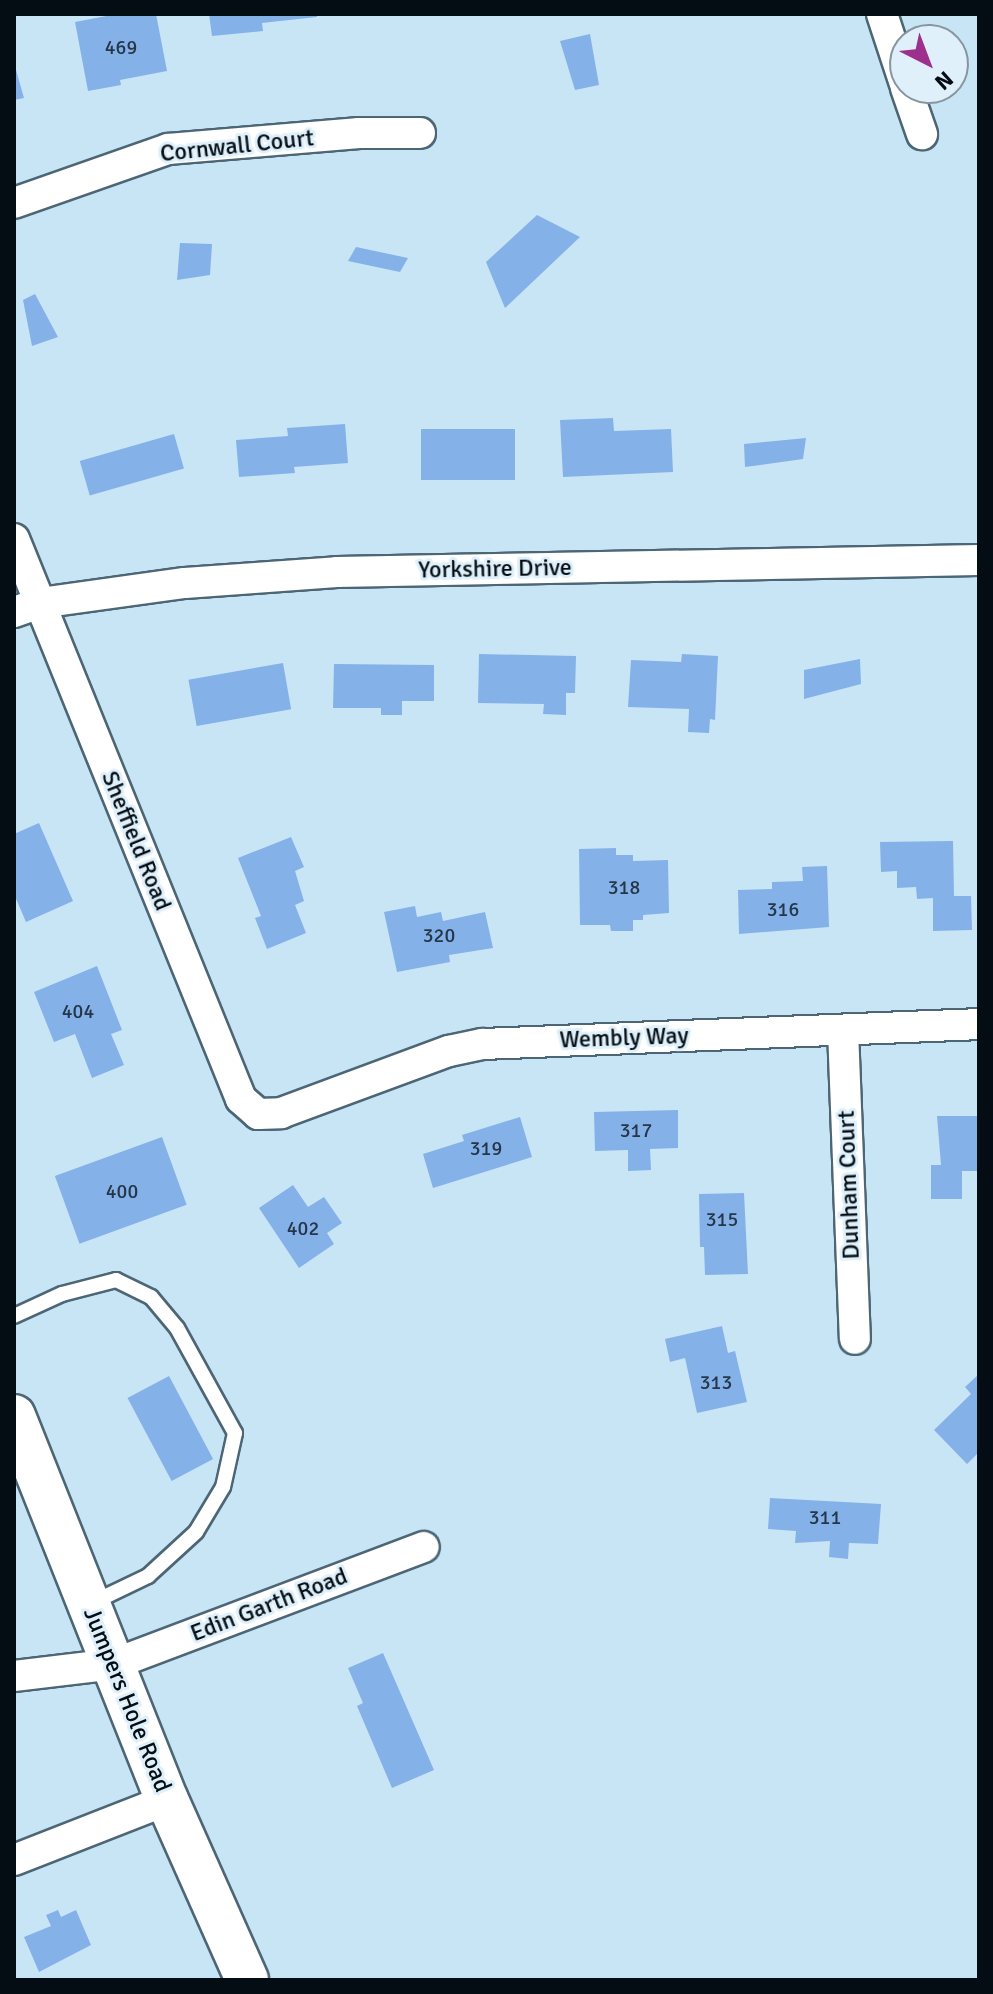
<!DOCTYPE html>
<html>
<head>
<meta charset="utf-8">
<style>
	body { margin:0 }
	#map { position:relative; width:993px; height:1994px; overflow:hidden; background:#c8e5f6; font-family:Signika,sans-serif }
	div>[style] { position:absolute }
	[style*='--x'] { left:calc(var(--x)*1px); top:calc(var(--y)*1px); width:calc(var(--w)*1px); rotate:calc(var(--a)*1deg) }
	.building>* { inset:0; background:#85b1e9; transform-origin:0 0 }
	.roads { filter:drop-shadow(2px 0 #4d6675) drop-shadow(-2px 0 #4d6675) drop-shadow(0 2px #4d6675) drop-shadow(0 -2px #4d6675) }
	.service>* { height:14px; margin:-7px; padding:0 7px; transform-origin:7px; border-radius:7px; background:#fff }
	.minor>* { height:30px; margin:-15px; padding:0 15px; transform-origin:15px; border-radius:15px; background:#fff }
	.secondary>* { height:42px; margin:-21px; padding:0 21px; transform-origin:21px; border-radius:21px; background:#fff }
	span { translate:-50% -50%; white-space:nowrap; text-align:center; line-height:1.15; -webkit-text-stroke:6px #dff0fb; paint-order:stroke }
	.number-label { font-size:20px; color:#243648 }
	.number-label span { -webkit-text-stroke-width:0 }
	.street-label { font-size:24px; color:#040d13 }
	.frame { position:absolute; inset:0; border:16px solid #040d13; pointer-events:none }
	.north { position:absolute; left:889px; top:24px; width:80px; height:80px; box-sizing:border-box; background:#dff0fb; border:2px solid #87959e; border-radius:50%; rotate:138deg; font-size:22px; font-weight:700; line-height:32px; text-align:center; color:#040d13 }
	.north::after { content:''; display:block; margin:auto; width:28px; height:36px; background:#9d2f8d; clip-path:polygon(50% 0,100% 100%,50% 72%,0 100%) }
</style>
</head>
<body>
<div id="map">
	<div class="building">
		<div style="clip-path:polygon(117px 14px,156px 14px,167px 71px,120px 80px,121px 85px,88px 91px,75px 22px)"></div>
		<div style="clip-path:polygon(209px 14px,317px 14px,317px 17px,262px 23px,263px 31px,212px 36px)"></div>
		<div style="clip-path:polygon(590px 34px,599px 85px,575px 90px,560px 41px)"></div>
		<div style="clip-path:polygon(14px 63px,24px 98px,14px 100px)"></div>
		<div style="clip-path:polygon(537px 215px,580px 237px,505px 308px,486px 262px)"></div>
		<div style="clip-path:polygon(180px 243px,212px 244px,210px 275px,177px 280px)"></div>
		<div style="clip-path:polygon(356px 247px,408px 258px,400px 272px,348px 261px)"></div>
		<div style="clip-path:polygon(35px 294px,58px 337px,32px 346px,23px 300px)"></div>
		<div style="clip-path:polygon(613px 418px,614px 431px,671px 429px,673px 472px,563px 477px,560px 420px)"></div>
		<div style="clip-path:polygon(345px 424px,348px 463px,294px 467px,295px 473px,239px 477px,236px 440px,288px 436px,287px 428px)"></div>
		<div style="left:515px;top:429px;width:51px;height:94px;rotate:90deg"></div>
		<div style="left:174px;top:434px;width:36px;height:98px;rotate:74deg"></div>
		<div style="clip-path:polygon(806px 438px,803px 459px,745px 467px,744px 444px)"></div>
		<div style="clip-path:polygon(479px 654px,576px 656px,575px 693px,566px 693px,566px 715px,543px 714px,544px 704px,478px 703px)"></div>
		<div style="clip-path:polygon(682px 654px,718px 656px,715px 720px,710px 719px,709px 733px,688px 732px,689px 709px,628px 707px,631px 660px,681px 662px)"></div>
		<div style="clip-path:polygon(860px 659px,861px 684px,804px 699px,804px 670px)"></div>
		<div style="left:283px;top:663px;width:47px;height:96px;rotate:80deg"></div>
		<div style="clip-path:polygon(334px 664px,434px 665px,434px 701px,402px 701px,402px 715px,381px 715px,381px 708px,333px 708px)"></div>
		<div style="clip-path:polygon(39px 823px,73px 901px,26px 922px,14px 894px,14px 834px)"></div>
		<div style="clip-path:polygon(291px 837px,304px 867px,295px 871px,304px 901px,295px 905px,306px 933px,267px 949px,255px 918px,261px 916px,238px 858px)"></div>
		<div style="clip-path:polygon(953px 841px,954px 896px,971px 896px,972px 930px,933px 931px,933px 898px,917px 899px,916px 887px,897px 888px,897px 871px,881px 872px,880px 842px)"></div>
		<div style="clip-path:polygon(616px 848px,616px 855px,633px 855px,633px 861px,668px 860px,669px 913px,643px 915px,643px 920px,633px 920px,633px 931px,611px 931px,610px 925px,580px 925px,579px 849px)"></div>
		<div style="clip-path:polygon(827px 866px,829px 927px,739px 934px,738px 890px,772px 889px,772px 882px,803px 881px,802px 867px)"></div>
		<div style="clip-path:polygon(415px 906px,417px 917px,441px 912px,443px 921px,485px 912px,493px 948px,449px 955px,450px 962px,397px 972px,384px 912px)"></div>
		<div style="clip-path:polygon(97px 966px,122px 1030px,111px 1034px,124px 1065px,92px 1078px,75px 1034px,54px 1042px,34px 992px)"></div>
		<div style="clip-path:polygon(678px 1110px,678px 1148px,650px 1149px,651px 1170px,628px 1171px,628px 1150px,595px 1151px,594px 1112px)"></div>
		<div style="clip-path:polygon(937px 1116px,979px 1116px,979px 1171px,962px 1171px,962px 1199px,931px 1199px,931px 1165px,941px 1165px)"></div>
		<div style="clip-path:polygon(520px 1117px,532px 1157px,433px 1188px,423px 1154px,464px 1141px,462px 1135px)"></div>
		<div style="left:162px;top:1137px;width:72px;height:114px;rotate:70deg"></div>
		<div style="clip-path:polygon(293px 1185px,308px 1207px,324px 1197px,342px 1223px,327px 1233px,334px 1244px,299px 1268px,259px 1208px)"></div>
		<div style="clip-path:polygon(744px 1193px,748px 1274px,705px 1275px,704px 1247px,700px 1247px,699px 1194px)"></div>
		<div style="clip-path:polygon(722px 1326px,728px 1353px,735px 1351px,747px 1402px,697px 1413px,685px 1358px,670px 1362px,665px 1339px)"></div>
		<div style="clip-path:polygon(979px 1374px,979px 1452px,967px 1464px,934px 1430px,971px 1394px,965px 1387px)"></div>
		<div style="left:169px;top:1376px;width:94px;height:47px;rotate:62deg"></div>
		<div style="clip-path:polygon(770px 1498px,881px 1504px,878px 1544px,849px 1543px,848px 1559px,829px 1557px,830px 1541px,795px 1543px,796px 1531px,768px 1529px)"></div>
		<div style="clip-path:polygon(383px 1653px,434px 1770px,392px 1788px,357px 1706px,363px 1703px,348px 1668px)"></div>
		<div style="clip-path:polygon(58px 1910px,61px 1917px,76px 1910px,91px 1945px,39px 1972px,24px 1937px,51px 1926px,46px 1915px)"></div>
	</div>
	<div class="roads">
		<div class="service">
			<div style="--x:14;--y:1316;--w:53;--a:-24.6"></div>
			<div style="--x:62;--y:1294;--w:56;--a:-14.5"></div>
			<div style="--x:116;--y:1280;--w:39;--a:26"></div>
			<div style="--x:151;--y:1297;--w:40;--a:50"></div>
			<div style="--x:177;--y:1328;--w:120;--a:61.1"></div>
			<div style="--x:235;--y:1433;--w:55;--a:102.5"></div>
			<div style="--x:223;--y:1487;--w:52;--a:121"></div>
			<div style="--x:196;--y:1532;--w:65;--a:137.5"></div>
			<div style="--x:148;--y:1576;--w:62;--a:154.3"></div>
		</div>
		<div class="minor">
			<div style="--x:882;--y:14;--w:74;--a:71.8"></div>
			<div style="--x:906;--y:88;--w:49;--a:70.8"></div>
			<div style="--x:14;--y:203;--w:163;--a:-19.3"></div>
			<div style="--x:168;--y:149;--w:192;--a:-4.8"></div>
			<div style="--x:359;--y:133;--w:61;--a:0"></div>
			<div style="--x:14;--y:539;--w:604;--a:67.93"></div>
			<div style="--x:241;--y:1099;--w:23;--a:41"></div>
			<div style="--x:258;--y:1114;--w:23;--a:-2"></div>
			<div style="--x:281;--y:1113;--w:179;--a:-20.3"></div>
			<div style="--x:449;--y:1051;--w:35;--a:-12"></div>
			<div style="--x:483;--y:1044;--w:496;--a:-2.3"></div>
			<div style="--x:14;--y:612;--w:28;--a:-19"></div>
			<div style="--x:40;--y:603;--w:146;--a:-7.9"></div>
			<div style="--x:185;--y:583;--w:152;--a:-4.1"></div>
			<div style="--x:337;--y:572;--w:642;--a:-1.07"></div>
			<div style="--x:843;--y:1030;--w:309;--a:87.8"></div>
			<div style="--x:14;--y:1676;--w:101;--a:-6.8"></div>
			<div style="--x:114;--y:1664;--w:331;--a:-20.7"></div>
			<div style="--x:14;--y:1860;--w:164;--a:-21.4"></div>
		</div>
		<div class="secondary">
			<div style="--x:14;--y:1416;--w:413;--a:68.3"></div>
			<div style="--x:167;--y:1800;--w:197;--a:66"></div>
		</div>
	</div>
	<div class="number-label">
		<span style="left:121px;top:47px">469</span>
		<span style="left:624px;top:887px">318</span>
		<span style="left:783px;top:909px">316</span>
		<span style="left:439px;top:935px">320</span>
		<span style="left:78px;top:1011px">404</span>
		<span style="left:636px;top:1130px">317</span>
		<span style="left:486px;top:1148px">319</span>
		<span style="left:122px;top:1191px">400</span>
		<span style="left:722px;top:1219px">315</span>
		<span style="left:303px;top:1228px">402</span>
		<span style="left:716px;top:1382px">313</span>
		<span style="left:825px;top:1517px">311</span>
	</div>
	<div class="street-label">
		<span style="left:237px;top:146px;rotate:-6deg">Cornwall Court</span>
		<span style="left:495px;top:569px;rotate:-1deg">Yorkshire Drive</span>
		<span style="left:136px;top:841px;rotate:68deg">Sheffield Road</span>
		<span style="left:624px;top:1038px;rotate:-2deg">Wembly Way</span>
		<span style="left:849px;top:1185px;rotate:-92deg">Dunham Court</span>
		<span style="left:269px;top:1605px;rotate:-21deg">Edin Garth Road</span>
		<span style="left:127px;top:1700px;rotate:68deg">Jumpers Hole Road</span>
	</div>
	<div class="frame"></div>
	<div class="north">N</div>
</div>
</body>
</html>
